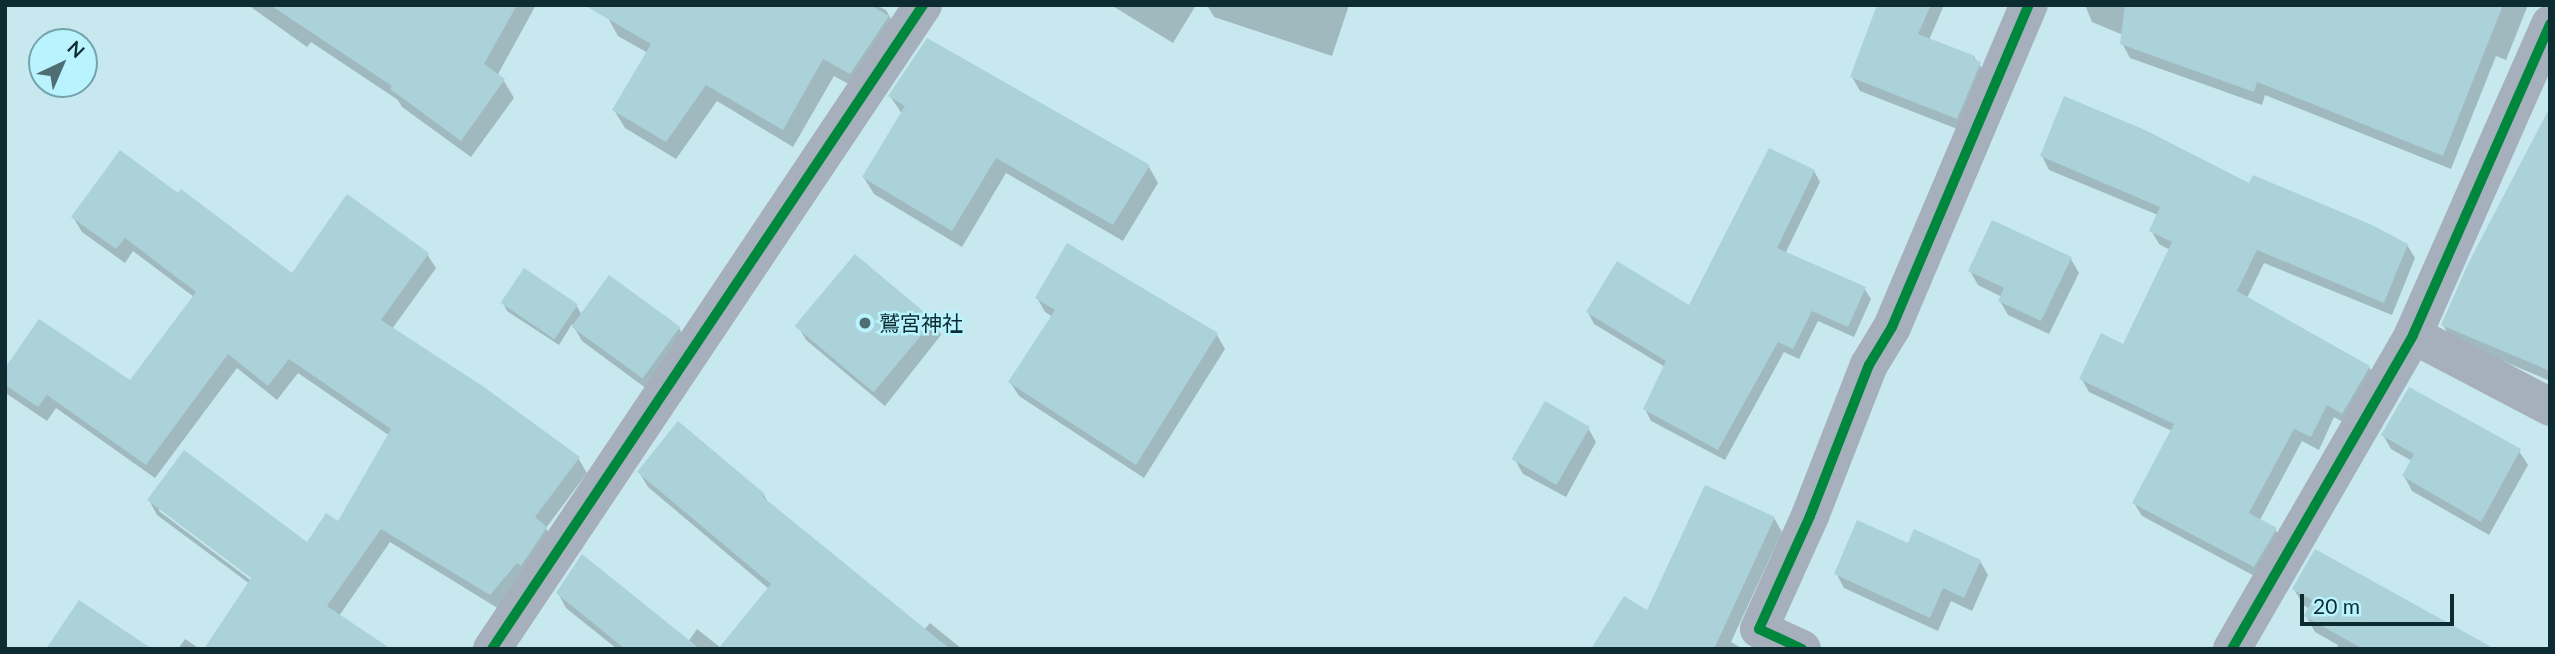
<!DOCTYPE html>
<html>
<head>
<meta charset="utf-8">
<style>
	body { margin:0 }
	#map { position:relative; width:2555px; height:654px; overflow:hidden; background:#c8e8ef; font-family:Lato,"Noto Sans JP",sans-serif }
	div>[style] { position:absolute }
	[style*='--x'] { left:calc(var(--x)*1px); top:calc(var(--y)*1px); width:calc(var(--w)*1px); rotate:calc(var(--a)*1deg) }
	.shadow>* { inset:0; background:#0003 }
	.building>* { inset:0; background:#abd1d9; transform-origin:0 0 }
	.street>* { height:38px; margin:-19px; padding:0 19px; transform-origin:19px; border-radius:19px; background:#a6afbc }
	.cycleway>* { height:10px; margin:-5px; padding:0 5px; transform-origin:5px; border-radius:5px; background:#00873e }
	.dots>* { width:19px; height:19px; translate:-50% -50%; box-sizing:border-box; border:4px solid #b9f3fe; border-radius:50% }
	span { translate:-50% -50%; white-space:nowrap; text-align:center; line-height:1.15; -webkit-text-stroke:5px #b9f3fe; paint-order:stroke }
	.poi-label { font-size:21px; color:#0d2c32 }
	.left { translate:0 -50%; text-align:left }
	.frame { position:absolute; inset:0; border:7px solid #0d2c32; pointer-events:none }
	.north { position:absolute; left:28px; top:28px; width:70px; height:70px; box-sizing:border-box; background:#b9f3fe; border:2px solid #74a3ac; border-radius:50%; rotate:44deg; font-size:19px; font-weight:700; line-height:28px; text-align:center; color:#0d2c32 }
	.north::after { content:''; display:block; margin:auto; width:24px; height:32px; background:#4e6e74; clip-path:polygon(50% 0,100% 100%,50% 72%,0 100%) }
	.scale { position:absolute; left:2300px; top:594px; width:154px; height:32px; box-sizing:border-box; border:4px solid #0d2c32; border-top:0; padding-left:9px; font-size:21px; line-height:24px; white-space:nowrap; color:#0d2c32; -webkit-text-stroke:5px #b9f3fe; paint-order:stroke }
</style>
</head>
<body>
<div id="map">
	<div class="shadow">
		<div style="clip-path:polygon(248px 5px,536px 5px,497px 76px,504px 81px,514px 98px,471px 157px,402px 107px,398px 100px,311px 42px,307px 47px)"></div>
		<div style="clip-path:polygon(615px 5px,876px 5px,886px 10px,896px 28px,861px 91px,834px 76px,793px 147px,717px 101px,676px 159px,625px 128px,614px 110px,648px 53px,618px 36px,608px 18px)"></div>
		<div style="clip-path:polygon(1111px 5px,1196px 5px,1173px 43px)"></div>
		<div style="clip-path:polygon(1207px 5px,1349px 5px,1332px 56px,1214px 17px)"></div>
		<div style="clip-path:polygon(1881px 5px,1944px 5px,1929px 40px,1974px 57px,1988px 77px,1965px 132px,1860px 91px,1852px 77px)"></div>
		<div style="clip-path:polygon(2085px 5px,2528px 5px,2506px 60px,2496px 56px,2451px 169px,2265px 95px,2262px 105px,2130px 58px,2122px 43px,2123px 35px,2092px 22px)"></div>
		<div style="clip-path:polygon(890px 96px,1149px 167px,1158px 183px,1123px 241px,1006px 173px,962px 247px,874px 194px,864px 178px,902px 114px)"></div>
		<div style="clip-path:polygon(2550px 111px,2550px 381px,2451px 339px,2443px 325px)"></div>
		<div style="clip-path:polygon(2042px 156px,2250px 185px,2407px 245px,2415px 258px,2392px 315px,2264px 263px,2247px 298px,2369px 367px,2377px 380px,2350px 426px,2334px 417px,2319px 450px,2302px 441px,2260px 520px,2275px 529px,2283px 542px,2262px 580px,2142px 516px,2134px 503px,2172px 431px,2089px 392px,2081px 378px,2124px 346px,2170px 250px,2159px 244px,2151px 230px,2158px 215px,2049px 170px)"></div>
		<div style="clip-path:polygon(1814px 171px,1820px 182px,1785px 254px,1864px 288px,1871px 299px,1854px 337px,1818px 321px,1799px 359px,1784px 352px,1725px 460px,1651px 421px,1645px 409px,1665px 367px,1594px 324px,1588px 312px,1690px 307px)"></div>
		<div style="clip-path:polygon(evenodd,73px 217px,292px 276px,427px 254px,436px 268px,392px 329px,578px 458px,587px 473px,546px 528px,554px 543px,499px 609px,390px 542px,339px 616px,250px 584px,157px 515px,149px 500px,307px 545px,339px 523px,390px 436px,298px 373px,277px 400px,237px 368px,155px 478px,56px 408px,47px 421px,7px 394px,5px 371px,131px 382px,194px 297px,133px 251px,125px 263px,82px 232px,73px 217px,159px 507px,259px 582px,257px 585px,159px 511px,159px 507px)"></div>
		<div style="clip-path:polygon(2071px 259px,2079px 273px,2049px 334px,2008px 315px,2000px 301px,2002px 297px,1978px 285px,1970px 271px)"></div>
		<div style="clip-path:polygon(1037px 298px,1217px 335px,1225px 349px,1144px 478px,1019px 396px,1010px 382px,1053px 317px,1045px 312px)"></div>
		<div style="clip-path:polygon(503px 303px,576px 305px,582px 315px,679px 328px,687px 342px,651px 392px,582px 341px,572px 324px,559px 345px,507px 311px)"></div>
		<div style="clip-path:polygon(933px 321px,941px 335px,885px 406px,806px 340px,798px 326px)"></div>
		<div style="clip-path:polygon(1588px 428px,1596px 442px,1566px 497px,1523px 474px,1515px 460px)"></div>
		<div style="clip-path:polygon(2383px 435px,2519px 451px,2528px 465px,2489px 535px,2412px 491px,2404px 476px,2412px 461px,2391px 449px)"></div>
		<div style="clip-path:polygon(639px 472px,764px 495px,769px 504px,924px 630px,930px 623px,962px 649px,617px 649px,566px 608px,558px 593px,688px 642px,697px 629px,721px 648px,769px 589px,648px 487px)"></div>
		<div style="clip-path:polygon(1774px 518px,1782px 532px,1731px 642px,1743px 649px,1593px 649px,1648px 613px)"></div>
		<div style="clip-path:polygon(1909px 545px,1980px 561px,1988px 575px,1972px 611px,1951px 601px,1938px 631px,1844px 588px,1836px 573px)"></div>
		<div style="clip-path:polygon(2294px 589px,2461px 649px,2336px 649px,2338px 645px,2315px 632px,2306px 616px,2310px 609px,2303px 605px)"></div>
		<div style="clip-path:polygon(185px 639px,200px 649px,178px 649px)"></div>
	</div>
	<div class="building">
		<div style="clip-path:polygon(270px 5px,517px 5px,484px 64px,505px 79px,461px 141px,390px 89px,392px 86px)"></div>
		<div style="clip-path:polygon(584px 5px,870px 5px,889px 16px,850px 74px,823px 59px,783px 130px,706px 85px,666px 142px,612px 110px,651px 44px)"></div>
		<div style="clip-path:polygon(1877px 5px,1931px 5px,1918px 34px,1975px 56px,1974px 59px,1981px 62px,1957px 119px,1850px 77px)"></div>
		<div style="clip-path:polygon(2125px 5px,2503px 5px,2443px 156px,2257px 82px,2254px 92px,2120px 44px)"></div>
		<div style="clip-path:polygon(927px 38px,1150px 165px,1113px 225px,996px 158px,952px 231px,862px 177px,905px 106px,888px 96px)"></div>
		<div style="clip-path:polygon(2064px 96px,2145px 130px,2249px 183px,2253px 175px,2372px 225px,2408px 244px,2384px 303px,2257px 250px,2237px 291px,2370px 366px,2342px 414px,2327px 405px,2311px 437px,2294px 429px,2249px 513px,2277px 528px,2254px 567px,2132px 503px,2174px 424px,2079px 379px,2101px 333px,2123px 344px,2172px 242px,2149px 231px,2160px 207px,2040px 156px)"></div>
		<div style="clip-path:polygon(2550px 107px,2550px 371px,2441px 325px,2469px 262px)"></div>
		<div style="clip-path:polygon(1769px 148px,1815px 170px,1777px 248px,1866px 287px,1848px 327px,1812px 311px,1793px 349px,1778px 342px,1718px 450px,1643px 409px,1666px 361px,1586px 312px,1617px 261px,1689px 305px)"></div>
		<div style="clip-path:polygon(120px 150px,178px 193px,181px 189px,292px 273px,347px 194px,429px 253px,381px 320px,484px 387px,580px 457px,535px 517px,547px 527px,521px 566px,517px 563px,490px 595px,381px 529px,327px 606px,391px 649px,204px 649px,251px 578px,147px 500px,184px 450px,307px 542px,326px 513px,338px 521px,391px 429px,289px 359px,268px 386px,228px 354px,146px 465px,47px 395px,38px 407px,5px 385px,5px 368px,39px 319px,130px 380px,196px 292px,125px 238px,116px 249px,71px 217px)"></div>
		<div style="clip-path:polygon(1992px 220px,2072px 257px,2041px 321px,1998px 301px,2004px 288px,1968px 271px)"></div>
		<div style="clip-path:polygon(1067px 243px,1218px 333px,1136px 465px,1008px 382px,1055px 310px,1035px 298px)"></div>
		<div style="left:855px;top:254px;width:103px;height:94px;rotate:40deg"></div>
		<div style="left:524px;top:268px;width:65px;height:42px;rotate:34deg"></div>
		<div style="left:609px;top:275px;width:88px;height:64px;rotate:36deg"></div>
		<div style="clip-path:polygon(2409px 387px,2521px 449px,2481px 522px,2402px 476px,2414px 454px,2381px 435px)"></div>
		<div style="left:1545px;top:401px;width:52px;height:67px;rotate:30deg"></div>
		<div style="clip-path:polygon(678px 421px,765px 494px,763px 497px,950px 649px,718px 649px,771px 584px,637px 472px)"></div>
		<div style="clip-path:polygon(1705px 485px,1775px 517px,1714px 649px,1591px 649px,1624px 596px,1647px 610px)"></div>
		<div style="clip-path:polygon(1857px 520px,1908px 543px,1914px 529px,1981px 560px,1964px 598px,1943px 588px,1930px 618px,1834px 574px)"></div>
		<div style="clip-path:polygon(2315px 549px,2495px 649px,2363px 649px,2304px 616px,2312px 600px,2292px 589px)"></div>
		<div style="clip-path:polygon(582px 554px,700px 649px,625px 649px,556px 593px)"></div>
		<div style="clip-path:polygon(79px 600px,152px 649px,46px 649px)"></div>
	</div>
	<div class="street">
		<div style="--x:2413;--y:335;--w:155;--a:27.7"></div>
		<div style="--x:492;--y:649;--w:775;--a:-56.21"></div>
		<div style="--x:1802;--y:649;--w:47;--a:-155.1"></div>
		<div style="--x:1759;--y:629;--w:124;--a:-65.7"></div>
		<div style="--x:1810;--y:516;--w:162;--a:-68.7"></div>
		<div style="--x:1869;--y:365;--w:44;--a:-58.8"></div>
		<div style="--x:1892;--y:327;--w:350;--a:-67"></div>
		<div style="--x:2232;--y:649;--w:362;--a:-60"></div>
		<div style="--x:2413;--y:335;--w:340;--a:-66.2"></div>
	</div>
	<div class="cycleway">
		<div style="--x:492;--y:649;--w:775;--a:-56.21"></div>
		<div style="--x:1802;--y:649;--w:47;--a:-155.1"></div>
		<div style="--x:1759;--y:629;--w:124;--a:-65.7"></div>
		<div style="--x:1810;--y:516;--w:162;--a:-68.7"></div>
		<div style="--x:1869;--y:365;--w:44;--a:-58.8"></div>
		<div style="--x:1892;--y:327;--w:350;--a:-67"></div>
		<div style="--x:2232;--y:649;--w:362;--a:-60"></div>
		<div style="--x:2413;--y:335;--w:340;--a:-66.2"></div>
	</div>
	<div class="dots">
		<div style="left:865px;top:323px;background:#4e6e74"></div>
	</div>
	<div class="poi-label">
		<span class="left" style="left:879px;top:323px">鷲宮神社</span>
	</div>
	<div class="frame"></div>
	<div class="north">N</div>
	<div class="scale">20 m</div>
</div>
</body>
</html>
